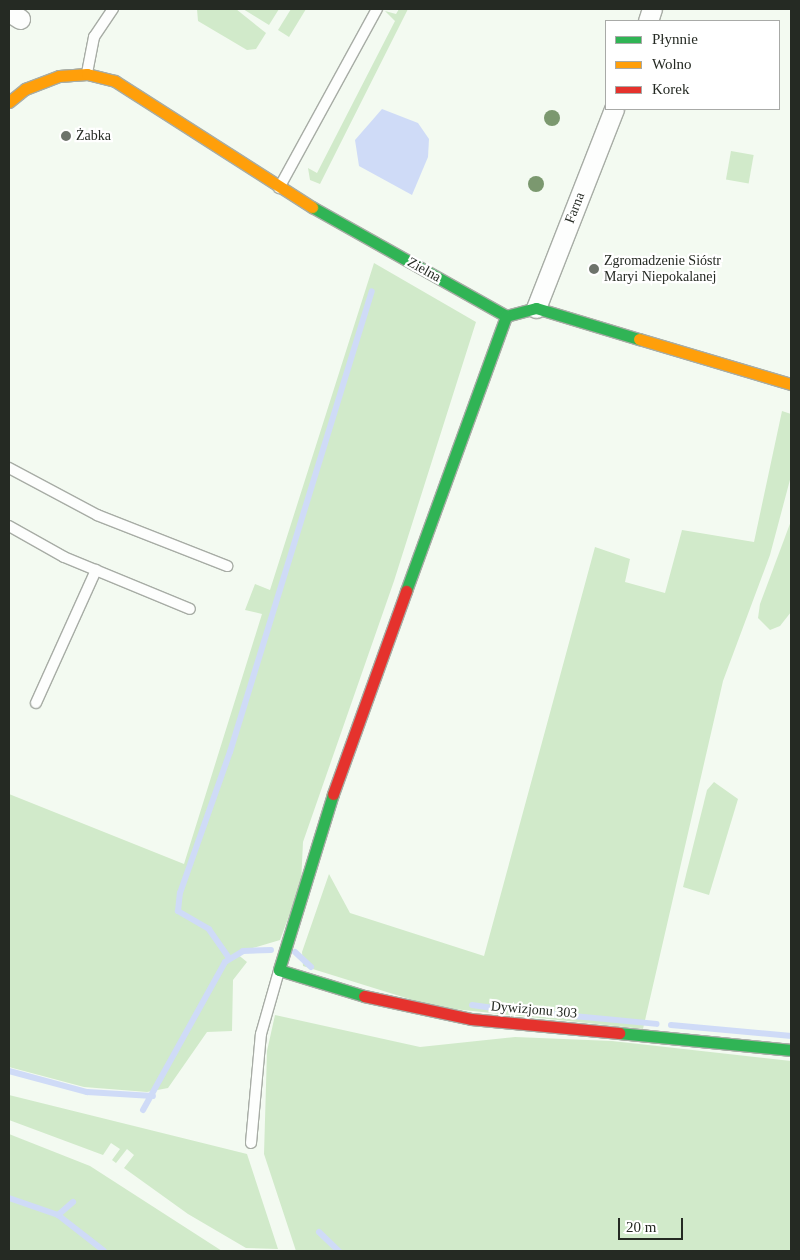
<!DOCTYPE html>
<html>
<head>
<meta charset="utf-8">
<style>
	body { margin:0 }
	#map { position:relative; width:800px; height:1260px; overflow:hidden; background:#f3faf1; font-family:"Times New Roman",serif }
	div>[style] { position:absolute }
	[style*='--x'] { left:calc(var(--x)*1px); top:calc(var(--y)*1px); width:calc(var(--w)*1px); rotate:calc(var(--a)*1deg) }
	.green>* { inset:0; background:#d1eaca; transform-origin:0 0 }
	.water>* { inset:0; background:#cfdbf7 }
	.stream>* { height:6px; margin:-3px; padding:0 3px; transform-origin:3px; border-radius:3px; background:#cfdbf7 }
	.roads { filter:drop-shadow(1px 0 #a7aca5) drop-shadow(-1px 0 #a7aca5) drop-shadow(0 1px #a7aca5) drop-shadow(0 -1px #a7aca5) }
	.lane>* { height:10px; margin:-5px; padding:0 5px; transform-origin:5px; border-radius:5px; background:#fdfefd }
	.street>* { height:19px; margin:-9.5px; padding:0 9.5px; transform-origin:9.5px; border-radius:9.5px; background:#fdfefd }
	.fast>* { height:11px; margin:-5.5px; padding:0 5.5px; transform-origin:5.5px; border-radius:5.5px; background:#30b455 }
	.slow>* { height:11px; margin:-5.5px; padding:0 5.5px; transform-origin:5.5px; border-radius:5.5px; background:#ff9f0a }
	.jam>* { height:11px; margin:-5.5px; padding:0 5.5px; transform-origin:5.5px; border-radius:5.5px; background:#e5322d }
	.trees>* { width:16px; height:16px; margin:-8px; border-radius:50%; background:#7b986f }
	.dots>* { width:14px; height:14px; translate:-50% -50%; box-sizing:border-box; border:2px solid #fff; border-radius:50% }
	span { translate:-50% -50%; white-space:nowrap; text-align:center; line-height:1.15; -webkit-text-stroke:4.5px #fff; paint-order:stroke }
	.poi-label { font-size:14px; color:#252a23 }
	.left { translate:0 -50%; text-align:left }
	.street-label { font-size:14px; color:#252a23 }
	.frame { position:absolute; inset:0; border:10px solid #252a23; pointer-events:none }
	.legend { position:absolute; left:605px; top:20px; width:175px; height:90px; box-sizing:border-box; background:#fff; border:1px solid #a8aaa7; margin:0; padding:6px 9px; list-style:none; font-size:15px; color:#252a23 }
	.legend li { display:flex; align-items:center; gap:10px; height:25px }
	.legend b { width:25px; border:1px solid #a8aaa7 }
	.scale { position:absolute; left:618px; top:1218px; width:65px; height:22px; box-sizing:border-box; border:2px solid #252a23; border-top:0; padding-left:6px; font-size:15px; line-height:18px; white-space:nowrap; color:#252a23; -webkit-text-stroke:4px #fff; paint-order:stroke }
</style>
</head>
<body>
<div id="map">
	<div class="green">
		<div style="clip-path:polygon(197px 9px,236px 9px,266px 33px,256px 49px,247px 50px,198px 21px)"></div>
		<div style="clip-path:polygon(243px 9px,279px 9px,269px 25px)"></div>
		<div style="clip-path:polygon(291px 9px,306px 9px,289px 37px,278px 30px)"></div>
		<div style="clip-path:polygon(399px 9px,408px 9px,320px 184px,310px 180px,308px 168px,317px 173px,395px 21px,385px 11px,396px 14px)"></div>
		<div style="left:731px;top:151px;width:23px;height:29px;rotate:10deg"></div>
		<div style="clip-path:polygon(374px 263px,476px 322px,394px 581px,303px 842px,301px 884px,280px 940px,236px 953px,247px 962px,233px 980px,232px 1031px,207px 1032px,168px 1088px,147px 1092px,84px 1087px,9px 1067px,9px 794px,184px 864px,262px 614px,245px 610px,255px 584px,270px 590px)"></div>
		<div style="clip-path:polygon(782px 411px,791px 414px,791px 476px,770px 555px,723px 681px,643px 1029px,435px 1007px,303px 966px,302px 952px,329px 874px,350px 913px,484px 956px,595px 547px,630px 559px,625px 582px,665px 593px,682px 530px,754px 542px)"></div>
		<div style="clip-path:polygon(791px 521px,791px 612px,780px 626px,770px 630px,758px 618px,760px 604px)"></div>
		<div style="clip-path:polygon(714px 782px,738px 799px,709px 895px,683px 887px,707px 790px)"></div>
		<div style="clip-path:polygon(275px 1015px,420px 1047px,515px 1037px,612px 1041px,791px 1061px,791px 1251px,296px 1251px,264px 1154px,267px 1051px)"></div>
		<div style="clip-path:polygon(9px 1095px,247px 1154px,278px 1249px,246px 1248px,188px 1214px,124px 1168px,134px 1155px,127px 1149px,116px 1163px,112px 1160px,120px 1149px,111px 1143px,103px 1155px,9px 1120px)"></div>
		<div style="clip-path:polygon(9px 1134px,90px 1166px,222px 1251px,9px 1251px)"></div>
	</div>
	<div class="water">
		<div style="clip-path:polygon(382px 109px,418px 123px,429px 139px,428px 157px,412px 195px,359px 166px,355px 140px)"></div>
	</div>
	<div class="stream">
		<div style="--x:295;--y:952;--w:22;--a:43"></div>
		<div style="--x:229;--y:958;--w:35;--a:-125"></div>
		<div style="--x:209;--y:929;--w:36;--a:-150"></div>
		<div style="--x:178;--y:911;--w:18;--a:-84"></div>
		<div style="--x:180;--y:893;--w:150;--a:-70.5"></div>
		<div style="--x:230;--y:752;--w:482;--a:-72.9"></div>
		<div style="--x:472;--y:1005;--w:27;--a:8"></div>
		<div style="--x:552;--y:1014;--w:105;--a:5.4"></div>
		<div style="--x:671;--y:1025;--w:121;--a:5.2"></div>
		<div style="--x:9;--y:1071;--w:81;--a:15.1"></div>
		<div style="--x:87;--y:1092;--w:66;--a:3.5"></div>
		<div style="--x:143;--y:1110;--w:169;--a:-61"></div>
		<div style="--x:225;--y:962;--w:21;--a:-31"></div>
		<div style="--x:243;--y:951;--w:28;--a:-2"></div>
		<div style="--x:9;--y:1198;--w:52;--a:19.1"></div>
		<div style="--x:58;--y:1215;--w:58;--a:38"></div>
		<div style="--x:58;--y:1215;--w:20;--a:-41"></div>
		<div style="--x:319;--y:1232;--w:28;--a:44"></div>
	</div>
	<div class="roads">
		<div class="lane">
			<div style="--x:87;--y:73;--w:37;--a:-79"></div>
			<div style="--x:94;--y:37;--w:34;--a:-56"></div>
			<div style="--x:279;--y:188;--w:204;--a:-61.3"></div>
			<div style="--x:9;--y:468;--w:100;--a:28.1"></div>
			<div style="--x:97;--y:515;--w:140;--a:21.4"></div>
			<div style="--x:9;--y:526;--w:63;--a:29.4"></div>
			<div style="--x:64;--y:557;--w:136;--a:22.4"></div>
			<div style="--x:36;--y:703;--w:146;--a:-65.7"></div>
			<div style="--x:251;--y:1143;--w:109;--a:-84.8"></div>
			<div style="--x:261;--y:1034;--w:66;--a:-74.1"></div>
		</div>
		<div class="street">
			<div style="--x:9;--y:12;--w:13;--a:32"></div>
			<div style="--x:648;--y:21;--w:13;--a:-72"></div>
			<div style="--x:536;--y:308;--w:214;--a:-68.6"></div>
		</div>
		<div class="fast">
			<div style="--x:312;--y:207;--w:223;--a:29.3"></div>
			<div style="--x:506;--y:316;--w:31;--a:-15"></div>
			<div style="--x:536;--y:308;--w:108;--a:16.8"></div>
			<div style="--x:406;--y:591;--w:293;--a:-70"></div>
			<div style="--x:333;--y:794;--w:184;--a:107.1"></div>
			<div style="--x:279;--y:970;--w:89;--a:17"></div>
			<div style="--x:619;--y:1033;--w:173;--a:5.6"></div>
		</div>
		<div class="slow">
			<div style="--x:9;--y:102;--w:21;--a:-39"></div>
			<div style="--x:25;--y:89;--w:36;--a:-21"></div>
			<div style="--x:59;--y:76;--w:28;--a:-4"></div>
			<div style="--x:87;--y:74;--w:29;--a:14"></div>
			<div style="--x:115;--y:81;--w:234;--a:32.6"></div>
			<div style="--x:639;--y:339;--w:159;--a:16.5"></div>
		</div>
		<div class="jam">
			<div style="--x:333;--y:794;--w:216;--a:-70.2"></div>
			<div style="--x:364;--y:996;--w:109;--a:12.1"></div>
			<div style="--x:471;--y:1019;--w:149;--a:5.4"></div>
		</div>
	</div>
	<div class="trees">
		<div style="left:552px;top:118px"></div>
		<div style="left:536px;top:184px"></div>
	</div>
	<div class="dots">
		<div style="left:66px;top:136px;background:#6d736b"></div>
		<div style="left:594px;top:269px;background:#6d736b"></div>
	</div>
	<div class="poi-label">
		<span class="left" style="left:76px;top:136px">Żabka</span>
		<span class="left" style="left:604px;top:269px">Zgromadzenie Sióstr<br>Maryi Niepokalanej</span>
	</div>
	<div class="street-label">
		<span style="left:575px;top:208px;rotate:-69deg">Farna</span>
		<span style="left:424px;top:270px;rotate:29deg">Zielna</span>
		<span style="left:534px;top:1010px;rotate:5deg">Dywizjonu 303</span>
	</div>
	<div class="frame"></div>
	<ul class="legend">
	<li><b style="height:6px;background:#30b455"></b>Płynnie</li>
	<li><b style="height:6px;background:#ff9f0a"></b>Wolno</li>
	<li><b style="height:6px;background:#e5322d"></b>Korek</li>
	</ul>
	<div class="scale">20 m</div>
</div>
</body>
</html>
